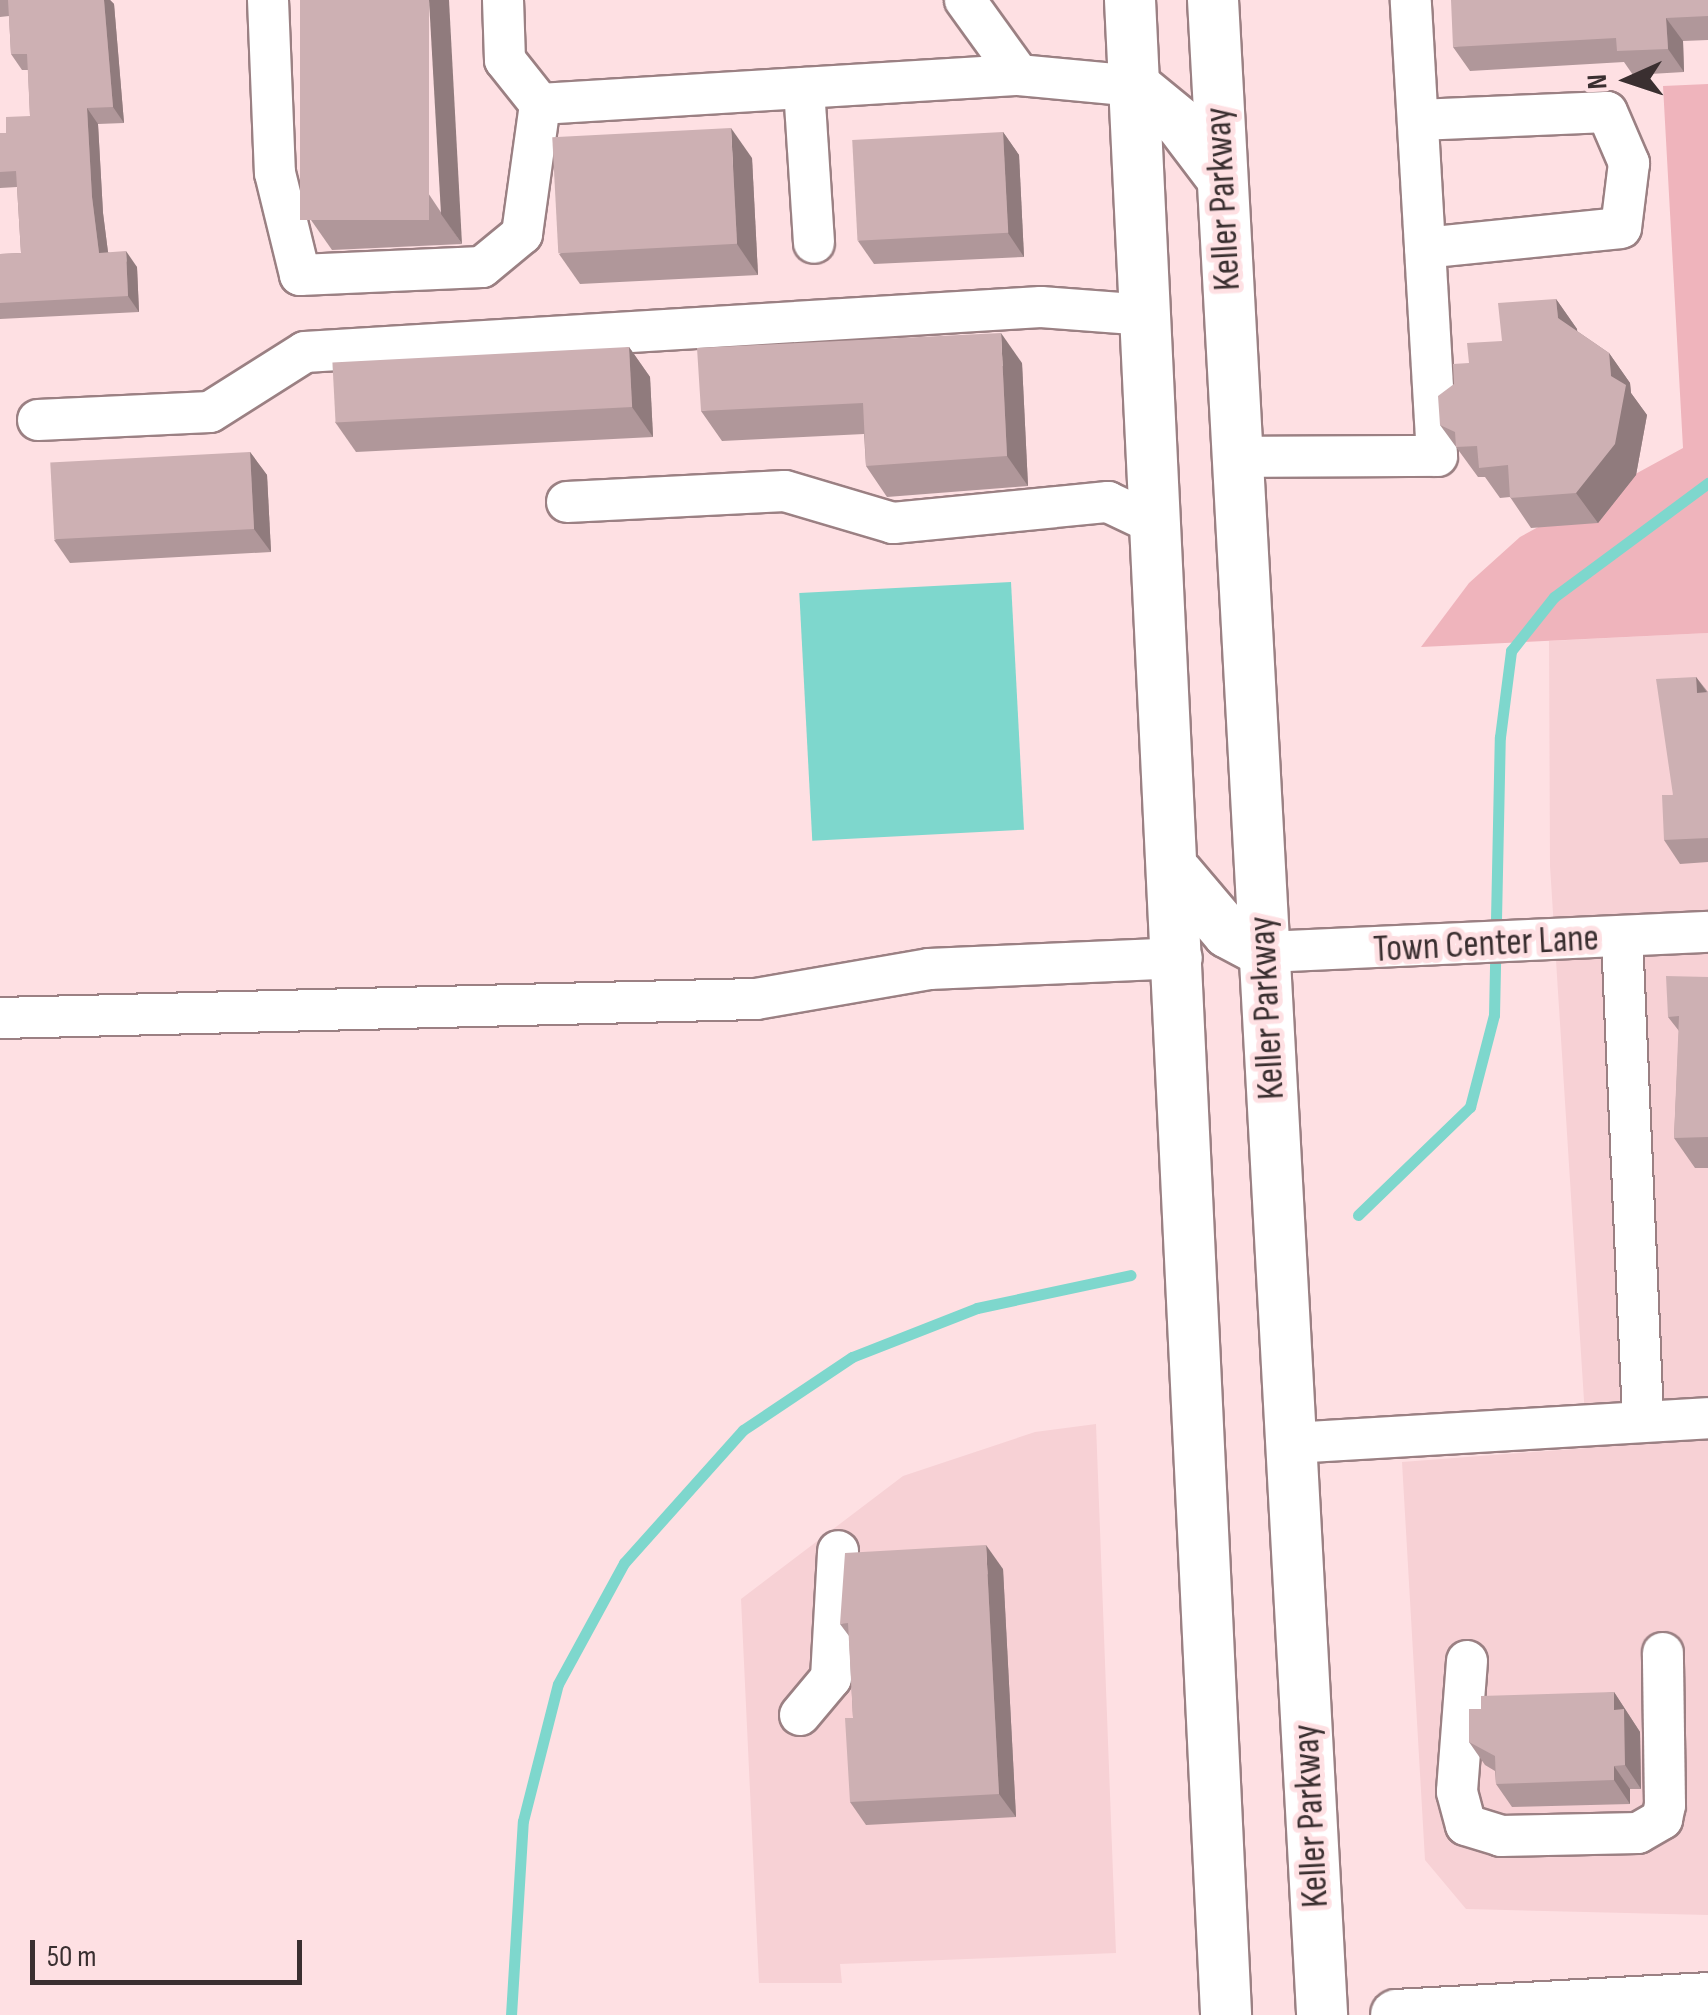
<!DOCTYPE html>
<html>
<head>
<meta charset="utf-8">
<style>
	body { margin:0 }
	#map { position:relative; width:1708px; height:2015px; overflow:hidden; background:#fee0e3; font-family:"Sofia Sans Condensed",sans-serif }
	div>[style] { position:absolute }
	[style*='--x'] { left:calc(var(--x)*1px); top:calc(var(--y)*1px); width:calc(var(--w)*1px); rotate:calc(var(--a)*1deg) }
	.built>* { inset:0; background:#f7d1d5 }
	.green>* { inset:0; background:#efb4bc }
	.water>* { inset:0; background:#7ed7cd; transform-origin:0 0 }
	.stream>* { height:11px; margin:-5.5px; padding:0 5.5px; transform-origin:5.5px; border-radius:5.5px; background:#7ed7cd }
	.roads { filter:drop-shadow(2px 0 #9b8083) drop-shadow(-2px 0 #9b8083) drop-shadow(0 2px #9b8083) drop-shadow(0 -2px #9b8083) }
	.minor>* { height:40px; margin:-20px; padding:0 20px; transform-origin:20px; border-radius:20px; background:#fff }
	.major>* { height:50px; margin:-25px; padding:0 25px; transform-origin:25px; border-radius:25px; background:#fff }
	.wall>* { inset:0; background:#b0979a }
	.shaded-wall>* { inset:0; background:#907b7d }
	.building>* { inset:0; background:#cdb0b3; transform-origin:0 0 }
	span { translate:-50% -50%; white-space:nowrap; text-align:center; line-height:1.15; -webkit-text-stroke:10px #fee0e3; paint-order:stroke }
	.street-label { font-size:38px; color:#3a2f30 }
	.north { position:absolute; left:1578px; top:30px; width:100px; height:100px; -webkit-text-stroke:8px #fee0e3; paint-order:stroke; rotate:267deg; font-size:28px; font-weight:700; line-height:40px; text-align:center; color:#3a2f30 }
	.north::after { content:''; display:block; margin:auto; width:35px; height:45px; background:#3a2f30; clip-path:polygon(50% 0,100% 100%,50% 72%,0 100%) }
	.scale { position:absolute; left:30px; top:1940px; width:272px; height:45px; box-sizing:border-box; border:5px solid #3a2f30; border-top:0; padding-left:12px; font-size:30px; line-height:35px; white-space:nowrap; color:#3a2f30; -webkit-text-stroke:8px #fee0e3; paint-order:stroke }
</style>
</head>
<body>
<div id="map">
	<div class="built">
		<div style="clip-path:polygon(1708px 633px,1708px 1915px,1466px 1909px,1425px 1860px,1402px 1462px,1587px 1448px,1550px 866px,1549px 641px)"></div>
		<div style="clip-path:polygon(1096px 1424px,1116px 1953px,840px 1964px,842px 1983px,759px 1983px,741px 1599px,903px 1476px,1035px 1432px)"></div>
	</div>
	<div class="green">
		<div style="clip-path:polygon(1708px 84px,1708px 633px,1421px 647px,1469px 583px,1520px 537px,1683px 448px,1663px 86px)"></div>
	</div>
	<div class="water">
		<div style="left:1011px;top:582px;width:248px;height:212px;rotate:87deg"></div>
	</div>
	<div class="stream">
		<div style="--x:1358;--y:1215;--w:156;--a:-44"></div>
		<div style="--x:1470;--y:1107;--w:95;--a:-75.4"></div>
		<div style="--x:1494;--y:1015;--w:278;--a:-88.8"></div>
		<div style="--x:1500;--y:737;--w:87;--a:-82.7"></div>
		<div style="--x:1511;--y:651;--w:69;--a:-51.5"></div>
		<div style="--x:1554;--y:597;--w:192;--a:-36.5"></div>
		<div style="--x:511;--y:2015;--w:194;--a:-86.5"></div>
		<div style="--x:523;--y:1821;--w:141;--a:-75.7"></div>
		<div style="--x:558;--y:1684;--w:138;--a:-61.4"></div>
		<div style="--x:624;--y:1563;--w:178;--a:-48.2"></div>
		<div style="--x:743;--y:1430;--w:131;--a:-33.8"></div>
		<div style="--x:852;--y:1357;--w:134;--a:-21.4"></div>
		<div style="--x:977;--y:1308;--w:157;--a:-12.1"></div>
	</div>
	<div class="roads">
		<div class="minor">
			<div style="--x:268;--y:0;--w:173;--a:87.7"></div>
			<div style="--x:275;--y:173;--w:105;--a:76.2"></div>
			<div style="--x:300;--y:275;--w:182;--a:-2.5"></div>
			<div style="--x:482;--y:267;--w:52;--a:-39.5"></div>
			<div style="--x:522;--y:234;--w:131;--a:-82.1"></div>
			<div style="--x:503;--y:0;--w:60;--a:88.1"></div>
			<div style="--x:505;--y:60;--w:56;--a:51.5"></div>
			<div style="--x:540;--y:104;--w:480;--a:-3.5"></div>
			<div style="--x:1019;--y:75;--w:117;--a:5.4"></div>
			<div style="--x:965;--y:0;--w:92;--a:54.2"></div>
			<div style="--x:804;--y:88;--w:155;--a:86.3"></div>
			<div style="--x:1418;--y:120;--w:189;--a:-2.4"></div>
			<div style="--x:1607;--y:112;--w:56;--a:66.7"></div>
			<div style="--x:1629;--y:163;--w:65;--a:97"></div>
			<div style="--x:1621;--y:228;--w:197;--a:174.2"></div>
			<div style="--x:38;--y:420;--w:172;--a:-2.7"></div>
			<div style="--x:210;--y:412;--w:112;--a:-32.3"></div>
			<div style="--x:305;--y:352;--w:737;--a:-3.5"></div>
			<div style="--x:1041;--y:307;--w:106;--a:4.3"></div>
			<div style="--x:1237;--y:457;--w:200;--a:-0.3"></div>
			<div style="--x:1437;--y:456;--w:457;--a:-93.3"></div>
			<div style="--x:567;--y:502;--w:218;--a:-2.9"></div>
			<div style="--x:785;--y:491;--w:113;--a:16.5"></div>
			<div style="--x:893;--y:523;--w:216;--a:-5.6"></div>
			<div style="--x:1108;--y:502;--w:56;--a:25.2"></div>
			<div style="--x:1622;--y:937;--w:485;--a:87.5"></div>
			<div style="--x:1264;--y:952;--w:444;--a:-2.6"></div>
			<div style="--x:0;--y:1018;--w:756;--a:-1.44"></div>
			<div style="--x:756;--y:999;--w:176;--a:-9.8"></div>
			<div style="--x:929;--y:969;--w:253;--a:-2.5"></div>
			<div style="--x:1291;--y:1443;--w:418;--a:-3.4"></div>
			<div style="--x:1467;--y:1661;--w:131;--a:94.4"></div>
			<div style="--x:1457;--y:1792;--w:34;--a:75"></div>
			<div style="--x:1466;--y:1825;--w:37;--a:17"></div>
			<div style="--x:1501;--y:1836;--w:137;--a:-1.3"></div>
			<div style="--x:1638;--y:1833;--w:28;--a:-30"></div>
			<div style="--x:1662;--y:1819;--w:14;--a:-78"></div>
			<div style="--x:1665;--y:1805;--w:152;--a:-90.8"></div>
			<div style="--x:800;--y:1715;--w:48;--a:-50"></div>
			<div style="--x:831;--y:1678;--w:127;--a:-86.8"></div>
		</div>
		<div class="major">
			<div style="--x:1130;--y:0;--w:2017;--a:87.27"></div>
			<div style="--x:1213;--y:0;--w:2018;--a:86.9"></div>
			<div style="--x:1135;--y:86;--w:58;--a:39.4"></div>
			<div style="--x:1180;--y:123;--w:68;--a:52.8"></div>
			<div style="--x:1178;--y:874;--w:77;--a:49.7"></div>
			<div style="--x:1228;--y:933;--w:41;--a:27.8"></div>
			<div style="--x:1396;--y:2015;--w:312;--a:-3.1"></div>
		</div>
	</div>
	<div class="wall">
		<div style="clip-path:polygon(0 0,110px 0,114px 4px,124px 123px,98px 124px,103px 213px,108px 252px,137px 267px,139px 312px,0 319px,0 254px,21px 253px,17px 187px,0 188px,0 133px,6px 133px,30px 116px,28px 70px,22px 70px,11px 54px,9px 16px,0 17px)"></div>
		<div style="clip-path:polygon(300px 0,462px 244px,332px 250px,311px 220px)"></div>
		<div style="clip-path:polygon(1708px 0,1708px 40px,1683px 41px,1684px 72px,1633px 75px,1624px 62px,1470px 71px,1453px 47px)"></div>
		<div style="clip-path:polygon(1003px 132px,1019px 155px,1024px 257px,874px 264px,858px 241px)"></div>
		<div style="clip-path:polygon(752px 158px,758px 275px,580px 284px,559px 254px)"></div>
		<div style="clip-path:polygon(1556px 299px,1577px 329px,1577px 331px,1609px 353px,1630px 383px,1631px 393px,1647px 415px,1636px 475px,1598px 523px,1531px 528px,1510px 497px,1500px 498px,1485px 477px,1478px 477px,1440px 425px,1454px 384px,1469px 363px,1502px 341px)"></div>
		<div style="clip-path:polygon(629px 347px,650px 377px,653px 437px,356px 452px,335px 422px)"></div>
		<div style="clip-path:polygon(1022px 363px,1028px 486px,887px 497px,866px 466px,864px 434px,722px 441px,701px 411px)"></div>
		<div style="clip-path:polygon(250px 452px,267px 475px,271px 552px,70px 563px,54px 540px)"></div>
		<div style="clip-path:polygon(1696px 677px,1708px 692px,1708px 862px,1680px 864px,1664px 840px)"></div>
		<div style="clip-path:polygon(1708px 977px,1708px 1168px,1695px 1168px,1674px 1138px,1679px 1031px,1668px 1017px)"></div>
		<div style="clip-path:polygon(1003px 1569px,1016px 1817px,866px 1825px,850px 1802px,853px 1718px,849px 1636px,840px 1624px)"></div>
		<div style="clip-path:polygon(1614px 1692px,1640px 1732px,1641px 1789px,1630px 1789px,1630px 1804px,1512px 1807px,1496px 1784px,1495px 1771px,1485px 1765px,1469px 1742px,1481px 1709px)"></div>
	</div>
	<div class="shaded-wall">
		<div style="clip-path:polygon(104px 0,110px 0,114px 4px,124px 123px,113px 107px)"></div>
		<div style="clip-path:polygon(429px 0,449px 0,462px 244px,441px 214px)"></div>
		<div style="clip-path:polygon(1666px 18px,1683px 41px,1684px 72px,1668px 49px)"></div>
		<div style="clip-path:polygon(87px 108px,98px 124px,103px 213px,110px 268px,99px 253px,92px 197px)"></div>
		<div style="clip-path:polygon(731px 128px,752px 158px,758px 275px,737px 244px)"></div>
		<div style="clip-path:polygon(1003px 132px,1019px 155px,1024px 257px,1008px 233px)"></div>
		<div style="clip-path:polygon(126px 251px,137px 267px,139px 312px,128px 296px)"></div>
		<div style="clip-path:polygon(1556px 299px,1577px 329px,1579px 348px,1558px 318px)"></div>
		<div style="clip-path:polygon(1001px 333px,1022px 363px,1028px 486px,1007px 456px)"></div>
		<div style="clip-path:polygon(629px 347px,650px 377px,653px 437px,632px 407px)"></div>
		<div style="clip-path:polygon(1609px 353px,1630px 383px,1631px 393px,1647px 415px,1636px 475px,1598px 523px,1576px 493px,1611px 376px)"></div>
		<div style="clip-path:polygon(250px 452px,267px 475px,271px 552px,254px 529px)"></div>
		<div style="clip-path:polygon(1696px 677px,1708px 694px,1697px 693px)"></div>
		<div style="clip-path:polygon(986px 1545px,1003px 1569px,1016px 1817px,999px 1794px)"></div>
		<div style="clip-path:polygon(1614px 1692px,1640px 1732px,1641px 1789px,1625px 1765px,1614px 1710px)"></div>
		<div style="clip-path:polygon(1614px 1766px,1630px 1789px,1630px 1804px,1614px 1780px)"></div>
	</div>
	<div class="building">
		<div style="clip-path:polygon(0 0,104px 0,113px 107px,87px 108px,92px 197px,99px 253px,126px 251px,128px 296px,0 303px,0 254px,21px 253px,16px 171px,0 172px,0 133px,6px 133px,6px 117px,30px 116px,27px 54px,11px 54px,8px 0)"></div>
		<div style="left:300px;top:0;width:129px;height:220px"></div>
		<div style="clip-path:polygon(1451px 0,1708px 0,1708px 16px,1666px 18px,1668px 49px,1617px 51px,1616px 38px,1453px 47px)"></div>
		<div style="left:731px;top:128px;width:116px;height:179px;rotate:87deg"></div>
		<div style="left:1003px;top:132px;width:101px;height:151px;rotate:87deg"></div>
		<div style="clip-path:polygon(1556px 299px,1558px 318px,1609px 353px,1611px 376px,1626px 385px,1615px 444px,1576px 493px,1510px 498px,1508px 465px,1479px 468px,1477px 446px,1456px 447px,1455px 432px,1440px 425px,1438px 396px,1454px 384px,1453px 364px,1469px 363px,1467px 343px,1502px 341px,1498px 303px)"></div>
		<div style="clip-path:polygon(1001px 333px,1007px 456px,866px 466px,863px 403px,701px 411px,697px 348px)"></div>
		<div style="left:629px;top:347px;width:60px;height:297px;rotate:87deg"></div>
		<div style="left:250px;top:452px;width:77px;height:200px;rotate:87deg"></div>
		<div style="clip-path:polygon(1696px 677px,1697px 693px,1708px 692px,1708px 838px,1664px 840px,1662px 795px,1673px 795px,1656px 679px)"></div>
		<div style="clip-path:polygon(1666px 976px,1708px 977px,1708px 1137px,1674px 1138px,1679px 1016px,1668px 1017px)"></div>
		<div style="clip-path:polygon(986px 1545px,999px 1794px,850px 1802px,845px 1718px,853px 1718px,848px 1623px,840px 1624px,845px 1553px)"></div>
		<div style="clip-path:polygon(1614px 1692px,1614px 1710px,1624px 1709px,1625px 1765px,1614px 1766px,1614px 1780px,1496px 1784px,1495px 1756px,1469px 1742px,1469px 1709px,1481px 1709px,1481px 1696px)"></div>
	</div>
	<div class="street-label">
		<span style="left:1223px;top:199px;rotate:-93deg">Keller Parkway</span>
		<span style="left:1486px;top:944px;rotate:-3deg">Town Center Lane</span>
		<span style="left:1267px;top:1008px;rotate:-93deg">Keller Parkway</span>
		<span style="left:1311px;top:1816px;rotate:-93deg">Keller Parkway</span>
	</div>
	<div class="north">N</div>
	<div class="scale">50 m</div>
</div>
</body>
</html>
